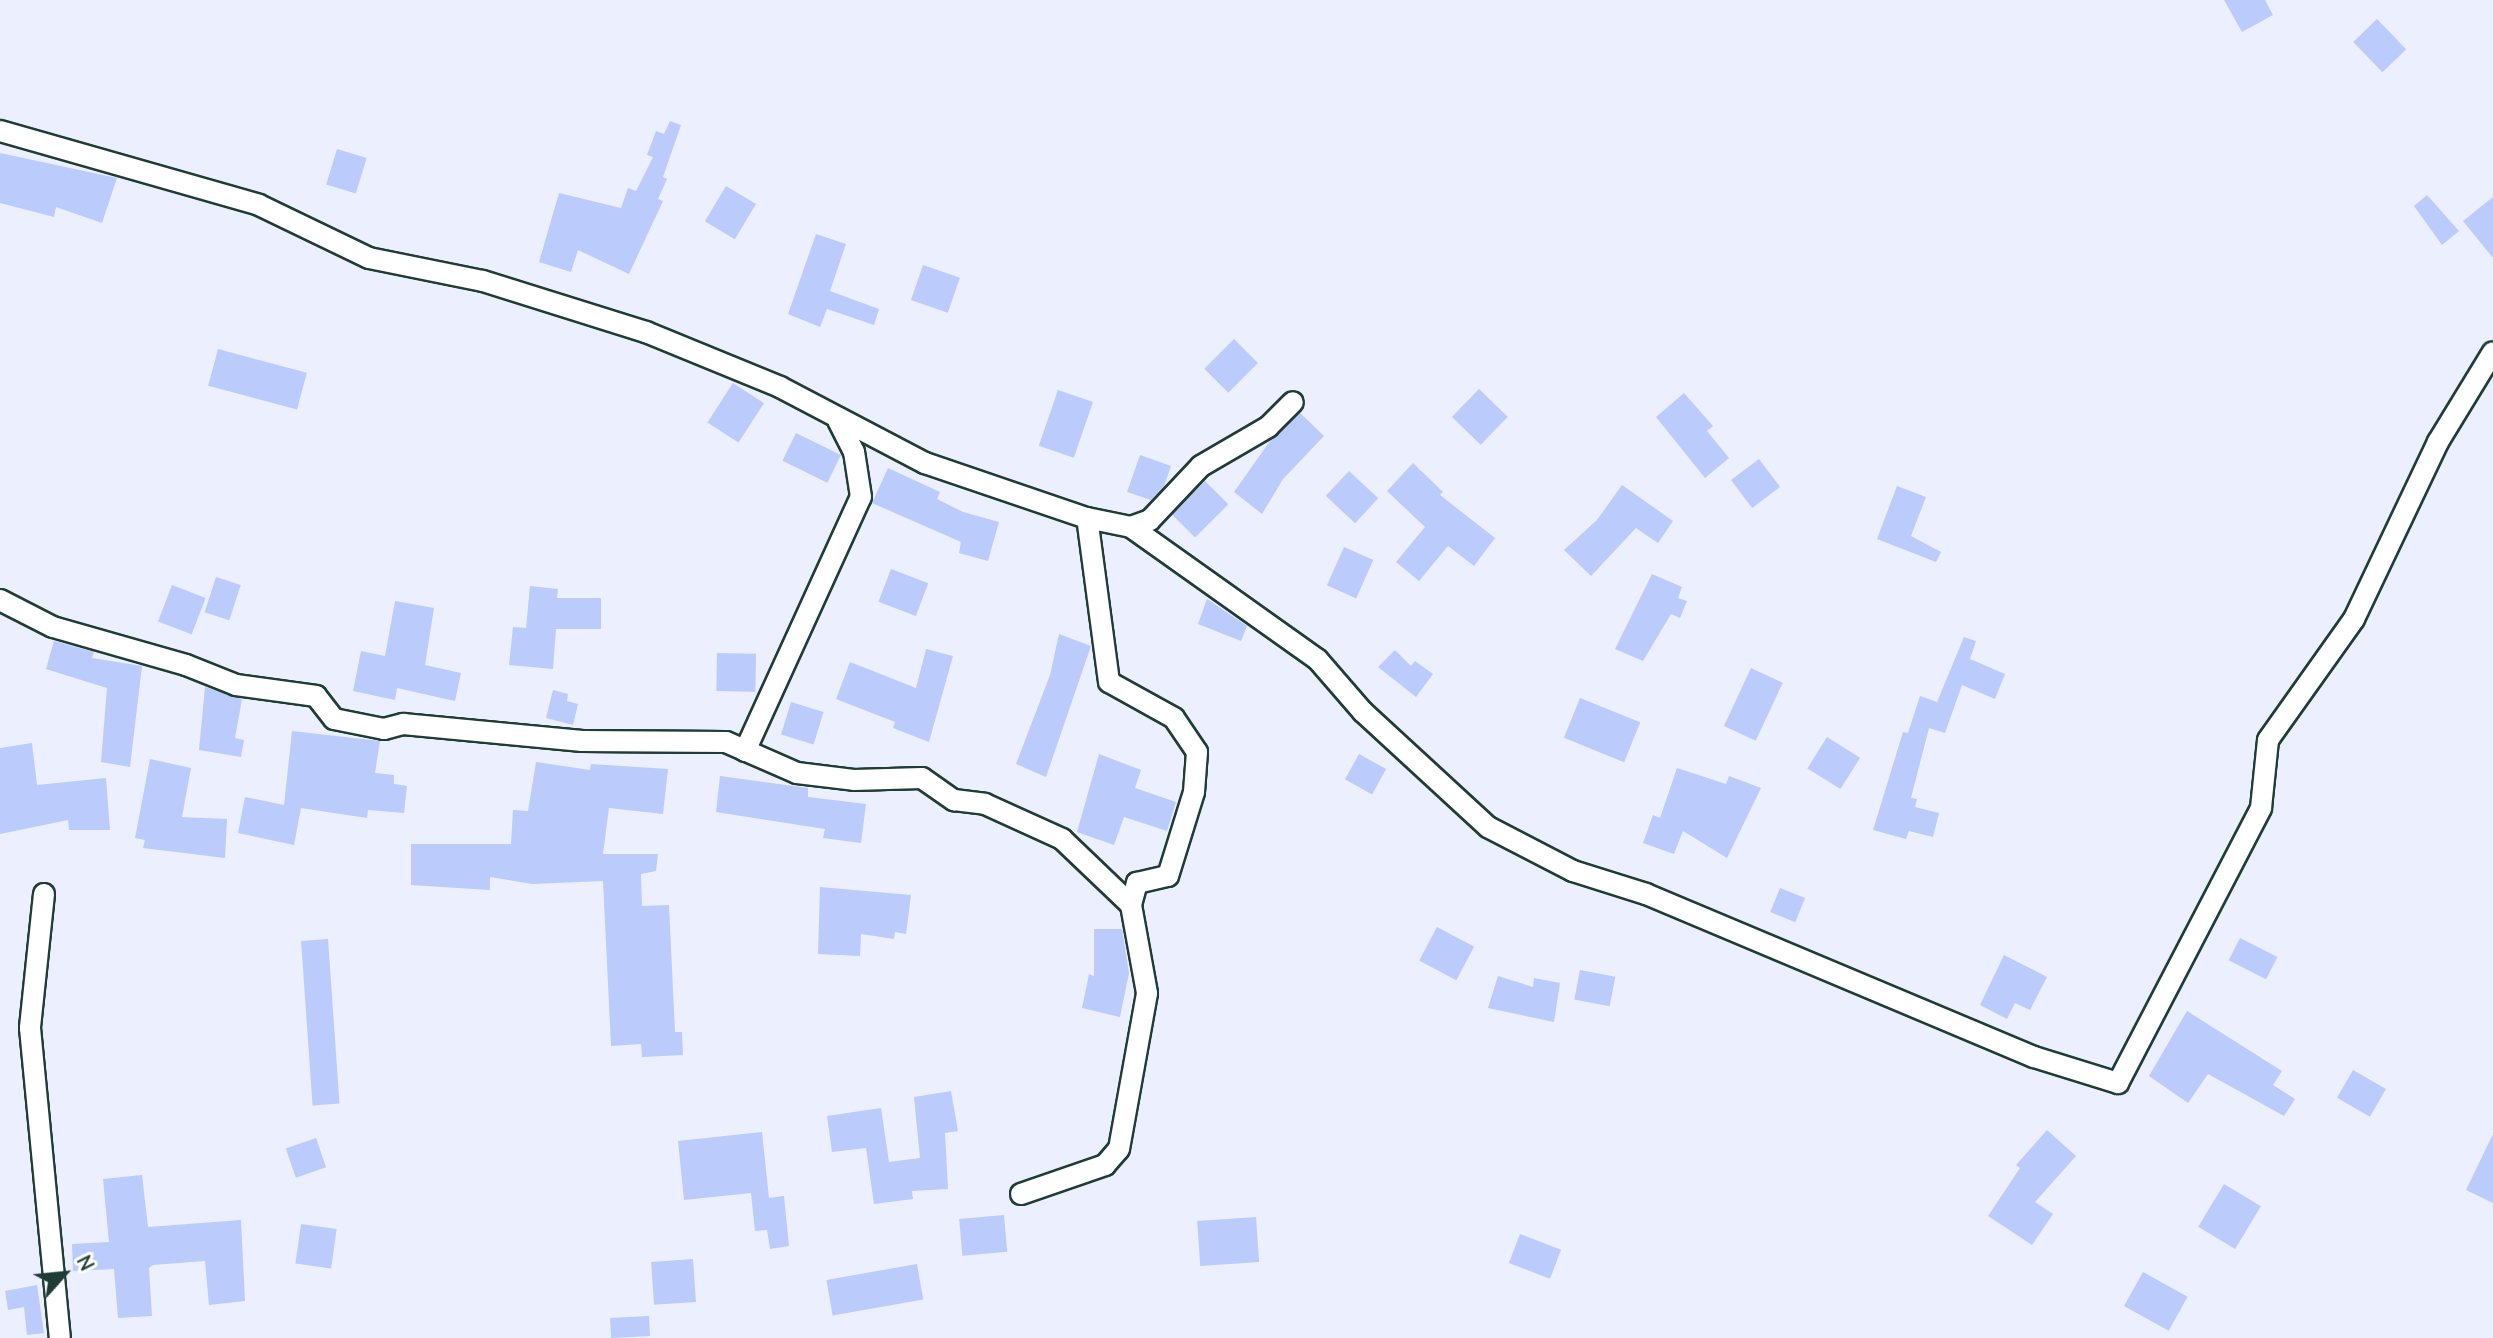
<!DOCTYPE html>
<html>
<head>
<meta charset="utf-8">
<style>
	body { margin:0 }
	#map { position:relative; width:2493px; height:1338px; overflow:hidden; background:#ebeffe; font-family:"Comic Neue",sans-serif }
	div>[style] { position:absolute }
	[style*='--x'] { left:calc(var(--x)*1px); top:calc(var(--y)*1px); width:calc(var(--w)*1px); rotate:calc(var(--a)*1deg) }
	.building>* { inset:0; background:#bbcbfb; transform-origin:0 0 }
	.roads { filter:drop-shadow(2px 0 #1f3d34) drop-shadow(-2px 0 #1f3d34) drop-shadow(0 2px #1f3d34) drop-shadow(0 -2px #1f3d34) }
	.minor>* { height:20px; margin:-10px; padding:0 10px; transform-origin:10px; border-radius:10px; background:#fff }
	span { translate:-50% -50%; white-space:nowrap; text-align:center; line-height:1.15; -webkit-text-stroke:6px #fff; paint-order:stroke }
	.north { position:absolute; left:24px; top:1234px; width:80px; height:80px; -webkit-text-stroke:6px #fff; paint-order:stroke; rotate:63deg; font-size:22px; font-weight:700; line-height:32px; text-align:center; color:#1f3d34 }
	.north::after { content:''; display:block; margin:auto; width:28px; height:36px; background:#1f3d34; clip-path:polygon(50% 0,100% 100%,50% 72%,0 100%) }
</style>
</head>
<body>
<div id="map">
	<div class="building">
		<div style="clip-path:polygon(2224px 0,2265px 0,2273px 15px,2242px 32px)"></div>
		<div style="left:2377px;top:19px;width:42px;height:33px;rotate:46deg"></div>
		<div style="clip-path:polygon(670px 121px,681px 125px,663px 177px,667px 179px,658px 199px,663px 201px,629px 274px,578px 250px,571px 272px,539px 262px,559px 193px,621px 208px,628px 188px,636px 191px,653px 157px,647px 155px,656px 131px,664px 134px)"></div>
		<div style="left:337px;top:149px;width:31px;height:37px;rotate:17deg"></div>
		<div style="clip-path:polygon(0 153px,117px 178px,102px 223px,56px 207px,54px 217px,0 203px)"></div>
		<div style="left:726px;top:186px;width:35px;height:41px;rotate:31deg"></div>
		<div style="clip-path:polygon(2427px 195px,2459px 231px,2442px 245px,2414px 206px)"></div>
		<div style="clip-path:polygon(2493px 197px,2493px 258px,2463px 221px)"></div>
		<div style="clip-path:polygon(816px 234px,846px 244px,830px 291px,879px 309px,874px 325px,827px 309px,820px 327px,788px 314px)"></div>
		<div style="left:923px;top:265px;width:39px;height:37px;rotate:19deg"></div>
		<div style="left:1234px;top:339px;width:34px;height:42px;rotate:45deg"></div>
		<div style="left:218px;top:349px;width:92px;height:38px;rotate:15deg"></div>
		<div style="left:733px;top:383px;width:37px;height:47px;rotate:33deg"></div>
		<div style="left:1479px;top:389px;width:40px;height:39px;rotate:44deg"></div>
		<div style="left:1058px;top:390px;width:37px;height:59px;rotate:19deg"></div>
		<div style="clip-path:polygon(1684px 393px,1713px 426px,1707px 431px,1729px 458px,1705px 478px,1656px 417px)"></div>
		<div style="clip-path:polygon(1300px 413px,1324px 436px,1283px 479px,1262px 514px,1234px 492px,1270px 441px)"></div>
		<div style="left:796px;top:433px;width:50px;height:31px;rotate:26deg"></div>
		<div style="clip-path:polygon(1140px 455px,1171px 466px,1164px 486px,1151px 500px,1127px 492px)"></div>
		<div style="left:1759px;top:459px;width:35px;height:35px;rotate:53deg"></div>
		<div style="clip-path:polygon(1413px 463px,1443px 492px,1440px 495px,1495px 538px,1474px 566px,1448px 546px,1419px 581px,1396px 562px,1425px 527px,1387px 491px)"></div>
		<div style="clip-path:polygon(888px 468px,940px 492px,937px 499px,963px 512px,999px 522px,988px 561px,959px 553px,961px 542px,872px 503px)"></div>
		<div style="left:1349px;top:471px;width:40px;height:34px;rotate:43deg"></div>
		<div style="left:1205px;top:481px;width:33px;height:47px;rotate:45deg"></div>
		<div style="clip-path:polygon(1622px 485px,1673px 521px,1658px 543px,1636px 528px,1591px 576px,1564px 550px,1597px 520px)"></div>
		<div style="clip-path:polygon(1897px 486px,1926px 497px,1911px 536px,1941px 552px,1936px 562px,1877px 539px)"></div>
		<div style="left:1344px;top:547px;width:32px;height:42px;rotate:24deg"></div>
		<div style="left:891px;top:569px;width:40px;height:35px;rotate:21deg"></div>
		<div style="clip-path:polygon(1652px 574px,1682px 587px,1678px 598px,1687px 601px,1680px 618px,1671px 614px,1643px 661px,1615px 649px)"></div>
		<div style="left:216px;top:577px;width:26px;height:37px;rotate:18deg"></div>
		<div style="left:172px;top:585px;width:36px;height:39px;rotate:21deg"></div>
		<div style="clip-path:polygon(530px 586px,558px 589px,557px 598px,601px 598px,601px 629px,556px 629px,553px 669px,509px 665px,513px 627px,526px 628px)"></div>
		<div style="clip-path:polygon(1207px 599px,1247px 626px,1241px 641px,1198px 624px)"></div>
		<div style="clip-path:polygon(395px 601px,434px 608px,425px 665px,461px 673px,455px 701px,397px 688px,395px 700px,353px 691px,361px 651px,385px 656px)"></div>
		<div style="clip-path:polygon(1059px 634px,1091px 646px,1046px 777px,1016px 764px,1050px 675px)"></div>
		<div style="clip-path:polygon(1964px 637px,1976px 641px,1970px 659px,2005px 674px,1995px 699px,1962px 685px,1945px 733px,1929px 728px,1911px 798px,1917px 799px,1915px 807px,1939px 813px,1933px 837px,1909px 831px,1906px 839px,1873px 830px,1903px 732px,1908px 733px,1920px 696px,1937px 702px)"></div>
		<div style="clip-path:polygon(54px 641px,94px 652px,92px 658px,142px 666px,130px 767px,101px 762px,107px 688px,46px 669px)"></div>
		<div style="clip-path:polygon(926px 649px,953px 656px,929px 742px,893px 728px,895px 722px,836px 699px,850px 662px,916px 688px)"></div>
		<div style="clip-path:polygon(1395px 650px,1411px 666px,1415px 661px,1433px 674px,1416px 697px,1378px 667px)"></div>
		<div style="left:717px;top:653px;width:39px;height:38px;rotate:1deg"></div>
		<div style="left:1751px;top:668px;width:35px;height:64px;rotate:25deg"></div>
		<div style="clip-path:polygon(205px 687px,242px 699px,235px 738px,244px 740px,241px 757px,199px 750px)"></div>
		<div style="clip-path:polygon(553px 690px,568px 694px,567px 701px,578px 704px,573px 725px,546px 718px)"></div>
		<div style="left:1580px;top:698px;width:65px;height:43px;rotate:22deg"></div>
		<div style="left:791px;top:702px;width:34px;height:34px;rotate:17deg"></div>
		<div style="clip-path:polygon(292px 731px,380px 741px,375px 773px,394px 775px,394px 784px,407px 786px,404px 813px,368px 810px,367px 818px,301px 808px,294px 845px,238px 833px,245px 797px,284px 805px)"></div>
		<div style="left:1827px;top:737px;width:39px;height:37px;rotate:32deg"></div>
		<div style="clip-path:polygon(32px 743px,37px 785px,106px 778px,110px 830px,69px 830px,68px 820px,0 834px,0 748px)"></div>
		<div style="clip-path:polygon(1099px 754px,1141px 770px,1135px 788px,1176px 802px,1167px 831px,1124px 817px,1114px 845px,1077px 832px)"></div>
		<div style="left:1359px;top:754px;width:31px;height:29px;rotate:29deg"></div>
		<div style="clip-path:polygon(150px 759px,191px 768px,182px 817px,227px 819px,225px 858px,143px 848px,145px 840px,135px 838px)"></div>
		<div style="clip-path:polygon(536px 762px,590px 770px,591px 764px,668px 769px,663px 814px,609px 808px,603px 854px,658px 854px,656px 871px,641px 874px,642px 906px,669px 905px,675px 1032px,682px 1032px,683px 1055px,642px 1057px,641px 1044px,611px 1046px,603px 881px,532px 884px,490px 877px,490px 890px,411px 885px,411px 844px,511px 844px,513px 810px,528px 811px)"></div>
		<div style="clip-path:polygon(1677px 768px,1726px 784px,1729px 776px,1761px 788px,1727px 858px,1683px 831px,1674px 854px,1643px 843px,1653px 815px,1660px 818px)"></div>
		<div style="clip-path:polygon(720px 776px,808px 788px,808px 797px,866px 804px,861px 843px,823px 838px,825px 829px,716px 812px)"></div>
		<div style="clip-path:polygon(820px 887px,911px 895px,906px 934px,895px 932px,894px 939px,861px 934px,860px 956px,818px 954px)"></div>
		<div style="left:1780px;top:888px;width:27px;height:26px;rotate:22deg"></div>
		<div style="left:1437px;top:927px;width:42px;height:38px;rotate:28deg"></div>
		<div style="clip-path:polygon(1094px 929px,1122px 929px,1129px 973px,1120px 1017px,1082px 1008px,1089px 974px,1094px 976px)"></div>
		<div style="left:2240px;top:938px;width:42px;height:25px;rotate:27deg"></div>
		<div style="left:328px;top:939px;width:165px;height:27px;rotate:86deg"></div>
		<div style="clip-path:polygon(2004px 955px,2047px 977px,2030px 1010px,2015px 1003px,2007px 1019px,1980px 1005px)"></div>
		<div style="left:1580px;top:970px;width:36px;height:30px;rotate:11deg"></div>
		<div style="clip-path:polygon(1498px 976px,1533px 987px,1534px 978px,1560px 983px,1554px 1022px,1488px 1008px)"></div>
		<div style="clip-path:polygon(2187px 1011px,2282px 1071px,2273px 1085px,2295px 1099px,2284px 1116px,2208px 1074px,2188px 1103px,2149px 1076px)"></div>
		<div style="left:2353px;top:1070px;width:38px;height:32px;rotate:30deg"></div>
		<div style="clip-path:polygon(951px 1091px,958px 1131px,945px 1133px,948px 1189px,912px 1191px,913px 1199px,874px 1204px,866px 1148px,832px 1152px,827px 1116px,881px 1108px,889px 1162px,920px 1158px,914px 1097px)"></div>
		<div style="clip-path:polygon(2047px 1130px,2076px 1156px,2035px 1202px,2053px 1214px,2032px 1245px,1988px 1216px,2020px 1168px,2016px 1165px)"></div>
		<div style="clip-path:polygon(762px 1132px,769px 1198px,784px 1196px,789px 1246px,770px 1249px,767px 1230px,755px 1231px,751px 1193px,684px 1200px,678px 1141px)"></div>
		<div style="clip-path:polygon(2493px 1134px,2493px 1203px,2466px 1190px)"></div>
		<div style="left:316px;top:1138px;width:31px;height:32px;rotate:71deg"></div>
		<div style="clip-path:polygon(142px 1175px,148px 1227px,241px 1220px,245px 1301px,209px 1305px,205px 1261px,153px 1265px,149px 1268px,152px 1316px,118px 1318px,114px 1269px,73px 1271px,72px 1244px,109px 1242px,103px 1179px)"></div>
		<div style="left:2224px;top:1184px;width:43px;height:50px;rotate:31deg"></div>
		<div style="left:1004px;top:1215px;width:37px;height:45px;rotate:85deg"></div>
		<div style="left:1256px;top:1217px;width:45px;height:59px;rotate:86deg"></div>
		<div style="left:301px;top:1224px;width:36px;height:40px;rotate:8deg"></div>
		<div style="left:1520px;top:1234px;width:44px;height:31px;rotate:21deg"></div>
		<div style="left:693px;top:1259px;width:43px;height:42px;rotate:86deg"></div>
		<div style="left:917px;top:1264px;width:36px;height:92px;rotate:80deg"></div>
		<div style="left:2143px;top:1272px;width:51px;height:39px;rotate:29deg"></div>
		<div style="clip-path:polygon(37px 1285px,44px 1333px,27px 1335px,24px 1307px,8px 1310px,5px 1291px)"></div>
		<div style="left:649px;top:1316px;width:20px;height:39px;rotate:87deg"></div>
	</div>
	<div class="roads">
		<div class="minor">
			<div style="--x:0;--y:131;--w:269;--a:15.9"></div>
			<div style="--x:259;--y:205;--w:122;--a:25.7"></div>
			<div style="--x:369;--y:258;--w:116;--a:11.4"></div>
			<div style="--x:483;--y:281;--w:171;--a:17.4"></div>
			<div style="--x:646;--y:332;--w:145;--a:22.3"></div>
			<div style="--x:780;--y:387;--w:164;--a:27.7"></div>
			<div style="--x:925;--y:463;--w:171;--a:18.8"></div>
			<div style="--x:1087;--y:518;--w:45;--a:11.6"></div>
			<div style="--x:1131;--y:527;--w:229;--a:35.4"></div>
			<div style="--x:1318;--y:660;--w:69;--a:49.1"></div>
			<div style="--x:1363;--y:712;--w:170;--a:42.6"></div>
			<div style="--x:1488;--y:827;--w:96;--a:27.4"></div>
			<div style="--x:1573;--y:871;--w:77;--a:17.5"></div>
			<div style="--x:1646;--y:894;--w:421;--a:22.8"></div>
			<div style="--x:2034;--y:1057;--w:88;--a:17.2"></div>
			<div style="--x:2118;--y:1083;--w:310;--a:-62.5"></div>
			<div style="--x:2261;--y:808;--w:68;--a:-84.1"></div>
			<div style="--x:2268;--y:740;--w:148;--a:-54.6"></div>
			<div style="--x:2354;--y:619;--w:196;--a:-64.6"></div>
			<div style="--x:2438;--y:442;--w:105;--a:-58.6"></div>
			<div style="--x:1131;--y:527;--w:20;--a:-20"></div>
			<div style="--x:1150;--y:520;--w:74;--a:-46.6"></div>
			<div style="--x:1201;--y:466;--w:78;--a:-30.2"></div>
			<div style="--x:1268;--y:427;--w:35;--a:-45"></div>
			<div style="--x:0;--y:600;--w:59;--a:27"></div>
			<div style="--x:53;--y:627;--w:138;--a:15.9"></div>
			<div style="--x:186;--y:665;--w:54;--a:21.8"></div>
			<div style="--x:236;--y:685;--w:81;--a:7.8"></div>
			<div style="--x:316;--y:696;--w:29;--a:52"></div>
			<div style="--x:334;--y:719;--w:51;--a:11.3"></div>
			<div style="--x:384;--y:729;--w:20;--a:-15"></div>
			<div style="--x:403;--y:724;--w:180;--a:5.4"></div>
			<div style="--x:582;--y:741;--w:144;--a:0.4"></div>
			<div style="--x:726;--y:742;--w:77;--a:23.6"></div>
			<div style="--x:797;--y:773;--w:57;--a:7"></div>
			<div style="--x:854;--y:780;--w:68;--a:-1.7"></div>
			<div style="--x:922;--y:778;--w:39;--a:35"></div>
			<div style="--x:954;--y:800;--w:31;--a:7"></div>
			<div style="--x:985;--y:804;--w:85;--a:24.4"></div>
			<div style="--x:1062;--y:839;--w:95;--a:43.7"></div>
			<div style="--x:745;--y:751;--w:279;--a:-65.5"></div>
			<div style="--x:861;--y:497;--w:46;--a:-98.8"></div>
			<div style="--x:854;--y:452;--w:35;--a:-117"></div>
			<div style="--x:44;--y:894;--w:135;--a:96"></div>
			<div style="--x:30;--y:1028;--w:311;--a:84.5"></div>
			<div style="--x:1021;--y:1194;--w:89;--a:-19"></div>
			<div style="--x:1105;--y:1165;--w:21;--a:-49"></div>
			<div style="--x:1119;--y:1149;--w:158;--a:-79.8"></div>
			<div style="--x:1147;--y:993;--w:89;--a:-100.3"></div>
			<div style="--x:1131;--y:905;--w:23;--a:-75"></div>
			<div style="--x:1137;--y:883;--w:32;--a:-13"></div>
			<div style="--x:1168;--y:876;--w:88;--a:-72.8"></div>
			<div style="--x:1194;--y:792;--w:40;--a:-85.7"></div>
			<div style="--x:1197;--y:752;--w:41;--a:-124.1"></div>
			<div style="--x:1174;--y:718;--w:74;--a:-151"></div>
			<div style="--x:1109;--y:682;--w:165;--a:-97.6"></div>
		</div>
	</div>
	<div class="north">N</div>
</div>
</body>
</html>
